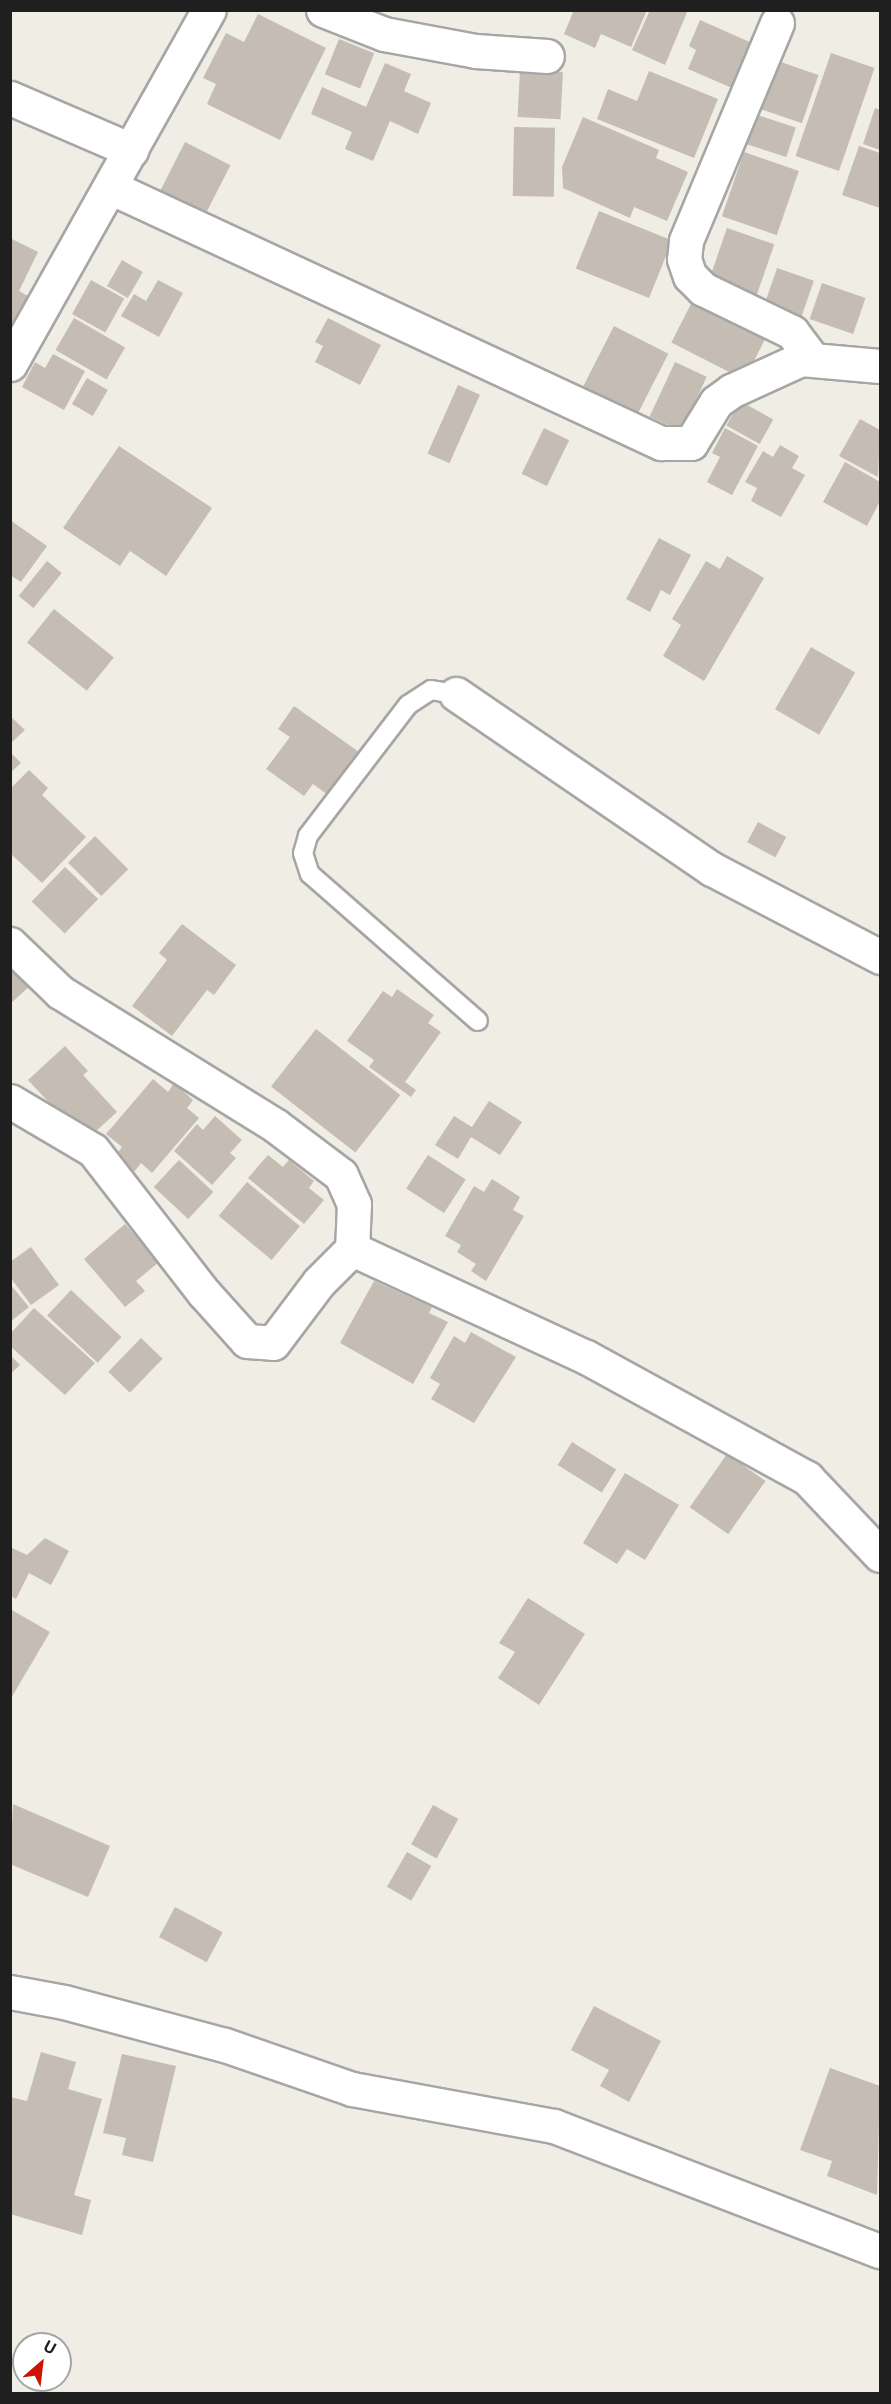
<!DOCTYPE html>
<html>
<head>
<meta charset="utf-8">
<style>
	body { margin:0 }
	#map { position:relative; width:891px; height:2404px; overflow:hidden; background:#f0ede5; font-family:"Public Sans",sans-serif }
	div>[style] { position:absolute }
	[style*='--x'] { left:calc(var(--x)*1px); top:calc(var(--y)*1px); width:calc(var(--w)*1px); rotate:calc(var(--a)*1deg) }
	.building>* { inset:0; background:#c5bcb4; transform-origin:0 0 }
	.roads { filter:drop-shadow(2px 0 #a6a6a6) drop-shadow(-2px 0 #a6a6a6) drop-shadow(0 2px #a6a6a6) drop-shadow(0 -2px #a6a6a6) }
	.service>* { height:18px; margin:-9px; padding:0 9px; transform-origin:9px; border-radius:9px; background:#fff }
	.minor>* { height:33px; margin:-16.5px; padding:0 16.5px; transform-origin:16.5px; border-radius:16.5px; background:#fff }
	span { translate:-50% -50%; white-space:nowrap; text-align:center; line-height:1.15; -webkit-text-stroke:4.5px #fff; paint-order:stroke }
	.frame { position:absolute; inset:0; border:12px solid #1f1f1f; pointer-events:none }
	.north { position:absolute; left:12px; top:2332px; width:60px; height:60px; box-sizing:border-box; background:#fff; border:2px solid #a5a5a5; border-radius:50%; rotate:28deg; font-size:16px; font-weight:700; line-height:24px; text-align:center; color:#1f1f1f }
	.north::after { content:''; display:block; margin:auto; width:21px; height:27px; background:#ce1200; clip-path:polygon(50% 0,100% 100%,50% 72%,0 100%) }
</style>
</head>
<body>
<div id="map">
	<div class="building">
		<div style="clip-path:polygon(574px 10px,647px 10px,631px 47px,601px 34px,595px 48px,564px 34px)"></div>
		<div style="clip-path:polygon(650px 10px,688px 10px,665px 65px,632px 50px)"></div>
		<div style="clip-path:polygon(258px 14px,326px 48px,280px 140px,207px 104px,216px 84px,203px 78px,226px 33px,244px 42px)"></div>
		<div style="clip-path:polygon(700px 20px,752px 43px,732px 88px,688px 69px,696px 50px,689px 46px)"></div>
		<div style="left:339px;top:39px;width:38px;height:38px;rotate:22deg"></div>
		<div style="left:831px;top:53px;width:46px;height:109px;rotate:19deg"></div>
		<div style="left:775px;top:60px;width:46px;height:51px;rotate:19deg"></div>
		<div style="clip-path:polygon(385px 63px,411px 74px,404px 91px,431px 103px,418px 134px,390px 121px,373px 161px,345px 149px,352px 132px,311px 114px,322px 87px,366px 107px)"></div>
		<div style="left:520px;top:70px;width:43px;height:47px;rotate:3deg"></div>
		<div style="clip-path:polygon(649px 71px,718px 99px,694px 158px,597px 119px,608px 89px,637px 101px)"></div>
		<div style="clip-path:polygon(875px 108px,880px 110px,880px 150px,863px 144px)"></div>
		<div style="left:754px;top:114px;width:44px;height:31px;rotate:18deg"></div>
		<div style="clip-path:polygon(583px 117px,659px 150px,656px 158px,688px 172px,667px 221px,634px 207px,630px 218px,563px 188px,562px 167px)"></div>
		<div style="left:514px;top:127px;width:41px;height:69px;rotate:1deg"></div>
		<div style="left:185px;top:142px;width:51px;height:56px;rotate:27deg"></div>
		<div style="clip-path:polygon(859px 146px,880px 153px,880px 208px,842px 195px)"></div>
		<div style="left:744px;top:152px;width:58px;height:68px;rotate:19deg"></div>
		<div style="left:599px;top:211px;width:79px;height:62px;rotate:22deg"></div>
		<div style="left:727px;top:228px;width:50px;height:54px;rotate:19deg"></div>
		<div style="clip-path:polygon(10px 238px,38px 252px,19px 291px,35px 300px,10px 337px)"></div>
		<div style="left:122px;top:260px;width:24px;height:30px;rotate:30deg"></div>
		<div style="left:777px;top:268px;width:39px;height:39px;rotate:19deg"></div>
		<div style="left:91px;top:280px;width:38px;height:39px;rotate:29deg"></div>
		<div style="clip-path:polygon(158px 280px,183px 293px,159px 337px,121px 316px,134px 294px,146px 301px)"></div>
		<div style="left:822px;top:283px;width:46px;height:38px;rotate:19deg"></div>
		<div style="left:694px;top:298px;width:82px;height:50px;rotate:27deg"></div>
		<div style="left:74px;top:318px;width:59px;height:37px;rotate:30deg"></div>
		<div style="clip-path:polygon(328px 318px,381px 345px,360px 385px,315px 362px,323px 346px,315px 342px)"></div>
		<div style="left:614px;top:326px;width:61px;height:68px;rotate:27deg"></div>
		<div style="clip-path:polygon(53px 354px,85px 371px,64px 410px,22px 387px,35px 362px,45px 368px)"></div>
		<div style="left:675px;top:362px;width:35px;height:60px;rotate:25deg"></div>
		<div style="left:87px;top:378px;width:24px;height:30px;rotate:30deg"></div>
		<div style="left:458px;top:385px;width:24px;height:75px;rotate:24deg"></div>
		<div style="left:740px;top:401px;width:38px;height:28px;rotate:29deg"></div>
		<div style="clip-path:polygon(860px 419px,880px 430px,878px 477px,839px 456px)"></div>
		<div style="left:544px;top:428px;width:28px;height:51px;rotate:26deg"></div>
		<div style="clip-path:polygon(725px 428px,758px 446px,732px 495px,707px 482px,720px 457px,712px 453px)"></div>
		<div style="clip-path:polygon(780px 445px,799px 456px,792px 468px,805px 475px,781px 517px,751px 501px,757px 488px,745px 482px,763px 451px,773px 457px)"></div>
		<div style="clip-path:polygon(119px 446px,212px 508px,166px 576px,130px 551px,120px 566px,63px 528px)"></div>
		<div style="clip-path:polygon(845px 462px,880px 482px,880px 501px,867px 526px,823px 502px)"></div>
		<div style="clip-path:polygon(10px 520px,47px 546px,21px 582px,10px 575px)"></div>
		<div style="clip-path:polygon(659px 538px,691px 555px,670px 595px,661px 590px,650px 612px,626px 599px)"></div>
		<div style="clip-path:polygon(727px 556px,764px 578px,704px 681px,663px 656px,681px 625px,672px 619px,706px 561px,720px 569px)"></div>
		<div style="left:47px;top:561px;width:19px;height:45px;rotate:39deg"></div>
		<div style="left:54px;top:609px;width:77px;height:43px;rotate:39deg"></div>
		<div style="left:811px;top:647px;width:51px;height:72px;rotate:30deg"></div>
		<div style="clip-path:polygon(294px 706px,359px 752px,328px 795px,313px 784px,304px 796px,266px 769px,290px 737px,278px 729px)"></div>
		<div style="clip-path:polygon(10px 716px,25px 730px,10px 744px)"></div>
		<div style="clip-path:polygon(10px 752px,21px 763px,10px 773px)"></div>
		<div style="clip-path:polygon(29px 770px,48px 788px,42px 795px,86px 837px,42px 883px,10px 853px,10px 789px)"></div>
		<div style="left:758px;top:822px;width:32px;height:23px;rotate:28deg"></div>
		<div style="left:95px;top:836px;width:47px;height:38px;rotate:45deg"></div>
		<div style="left:65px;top:867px;width:46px;height:48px;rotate:44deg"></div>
		<div style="clip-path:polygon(182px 924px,236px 965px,214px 995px,207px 990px,172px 1036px,132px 1006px,167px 960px,159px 953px)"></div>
		<div style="clip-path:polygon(10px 958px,33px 983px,10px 1004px)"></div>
		<div style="clip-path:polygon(397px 989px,434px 1015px,428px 1023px,441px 1032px,405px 1082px,416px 1090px,411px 1097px,369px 1067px,374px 1060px,347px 1041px,383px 991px,392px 997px)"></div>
		<div style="left:316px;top:1029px;width:107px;height:73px;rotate:38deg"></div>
		<div style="clip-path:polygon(65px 1046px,88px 1071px,83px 1075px,117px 1112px,85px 1141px,28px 1080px)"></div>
		<div style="clip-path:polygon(153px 1079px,168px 1092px,174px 1083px,193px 1100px,187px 1108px,199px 1118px,152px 1173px,141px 1163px,134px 1172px,115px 1156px,122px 1147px,106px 1134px)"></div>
		<div style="clip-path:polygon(489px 1101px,522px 1122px,500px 1155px,471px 1137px,458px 1159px,435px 1145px,454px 1116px,472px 1127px)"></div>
		<div style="clip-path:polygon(215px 1116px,242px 1140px,230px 1153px,236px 1158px,212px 1185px,174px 1151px,197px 1124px,203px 1130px)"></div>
		<div style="clip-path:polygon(268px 1155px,283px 1167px,289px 1160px,314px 1181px,309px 1188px,324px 1200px,304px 1224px,248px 1178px)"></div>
		<div style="left:428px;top:1155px;width:45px;height:40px;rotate:33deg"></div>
		<div style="left:179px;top:1160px;width:47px;height:37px;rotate:43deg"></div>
		<div style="clip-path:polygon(492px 1179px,520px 1197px,513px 1210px,524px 1216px,486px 1281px,471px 1271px,476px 1264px,457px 1252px,461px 1245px,445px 1236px,474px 1186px,484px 1192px)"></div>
		<div style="left:247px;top:1182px;width:69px;height:44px;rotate:40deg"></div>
		<div style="clip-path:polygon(125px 1224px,159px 1262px,136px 1281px,145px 1291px,125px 1307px,84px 1259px)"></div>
		<div style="clip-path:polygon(31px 1247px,59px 1285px,31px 1305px,10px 1277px,10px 1262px)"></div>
		<div style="clip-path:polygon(374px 1281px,432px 1307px,429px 1313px,448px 1322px,413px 1384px,340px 1343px)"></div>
		<div style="clip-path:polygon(10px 1284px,29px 1307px,10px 1322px)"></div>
		<div style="left:71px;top:1290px;width:69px;height:35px;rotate:43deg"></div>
		<div style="clip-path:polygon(34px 1308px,95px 1363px,65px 1395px,10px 1346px,10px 1334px)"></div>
		<div style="clip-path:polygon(471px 1332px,516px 1357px,474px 1423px,431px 1399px,440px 1384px,430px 1378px,454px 1336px,465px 1343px)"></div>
		<div style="left:141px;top:1338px;width:30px;height:47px;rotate:44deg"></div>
		<div style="clip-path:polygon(10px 1355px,20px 1365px,10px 1374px)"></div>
		<div style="left:572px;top:1442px;width:52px;height:27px;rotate:32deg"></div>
		<div style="left:727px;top:1454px;width:47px;height:65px;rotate:35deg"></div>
		<div style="clip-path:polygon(625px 1473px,679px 1505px,645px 1560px,627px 1549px,617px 1564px,583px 1543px)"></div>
		<div style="clip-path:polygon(45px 1538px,69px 1551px,51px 1585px,29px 1573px,16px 1599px,10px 1596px,10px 1547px,27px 1555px)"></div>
		<div style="clip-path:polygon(528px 1598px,585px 1634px,539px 1705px,498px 1678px,515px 1652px,499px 1643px)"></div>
		<div style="clip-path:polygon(10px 1609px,50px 1632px,10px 1700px)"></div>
		<div style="clip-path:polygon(13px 1804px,110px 1846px,88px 1897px,10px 1864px)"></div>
		<div style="left:433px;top:1805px;width:29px;height:45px;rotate:29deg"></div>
		<div style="left:407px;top:1852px;width:28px;height:40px;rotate:30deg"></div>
		<div style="left:175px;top:1907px;width:54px;height:34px;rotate:28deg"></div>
		<div style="clip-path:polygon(594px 2006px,661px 2041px,629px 2102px,600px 2086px,609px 2070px,571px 2050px)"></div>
		<div style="clip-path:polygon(41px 2052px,76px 2062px,68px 2089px,102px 2099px,74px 2195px,91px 2200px,82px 2235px,10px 2214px,10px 2097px,27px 2101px)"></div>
		<div style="clip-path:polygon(122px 2054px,176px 2066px,153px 2162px,122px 2155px,126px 2138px,103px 2133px)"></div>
		<div style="clip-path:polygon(830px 2068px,880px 2086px,877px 2195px,827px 2176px,832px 2161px,800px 2150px)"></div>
	</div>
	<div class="roads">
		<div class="service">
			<div style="--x:456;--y:694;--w:25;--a:-171"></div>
			<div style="--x:431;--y:690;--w:27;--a:147"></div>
			<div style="--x:408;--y:705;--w:165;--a:127.4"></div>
			<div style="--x:308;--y:836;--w:18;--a:106"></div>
			<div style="--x:303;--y:853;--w:22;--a:72"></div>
			<div style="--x:310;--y:874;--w:223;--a:41.2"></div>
		</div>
		<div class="minor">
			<div style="--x:323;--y:10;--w:66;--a:21.5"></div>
			<div style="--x:384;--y:34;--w:94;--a:10.5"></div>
			<div style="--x:476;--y:51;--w:71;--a:4"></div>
			<div style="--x:777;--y:23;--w:236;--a:112.7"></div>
			<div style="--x:686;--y:241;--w:18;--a:96"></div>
			<div style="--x:684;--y:259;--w:18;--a:71"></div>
			<div style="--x:690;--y:276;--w:18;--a:45"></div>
			<div style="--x:703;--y:289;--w:99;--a:25.8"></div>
			<div style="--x:792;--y:332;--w:34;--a:53"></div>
			<div style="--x:10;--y:98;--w:132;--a:23.3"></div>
			<div style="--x:110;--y:187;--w:608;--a:24.92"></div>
			<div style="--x:661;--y:443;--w:30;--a:0"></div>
			<div style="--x:691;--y:443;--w:48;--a:-58.6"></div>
			<div style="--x:716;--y:402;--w:19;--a:-36"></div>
			<div style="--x:731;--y:391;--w:77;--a:-24.6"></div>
			<div style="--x:801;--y:359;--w:79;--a:5.1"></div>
			<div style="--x:10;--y:364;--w:406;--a:-60.7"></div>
			<div style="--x:456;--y:694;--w:310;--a:34.4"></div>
			<div style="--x:712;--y:869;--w:190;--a:27.6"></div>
			<div style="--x:10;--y:944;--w:69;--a:43.8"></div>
			<div style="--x:60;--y:992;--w:254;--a:31.8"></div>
			<div style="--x:276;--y:1126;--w:81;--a:37"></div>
			<div style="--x:341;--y:1175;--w:32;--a:66"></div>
			<div style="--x:354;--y:1204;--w:45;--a:92.5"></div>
			<div style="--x:10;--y:1101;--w:96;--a:30.6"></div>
			<div style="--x:93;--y:1150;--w:181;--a:52.2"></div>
			<div style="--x:204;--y:1293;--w:64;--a:48.1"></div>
			<div style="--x:247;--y:1341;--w:26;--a:4"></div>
			<div style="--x:273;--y:1343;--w:76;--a:-53"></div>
			<div style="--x:319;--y:1282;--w:47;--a:-45"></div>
			<div style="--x:352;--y:1249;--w:258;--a:24.8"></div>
			<div style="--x:586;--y:1357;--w:252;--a:28.7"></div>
			<div style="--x:807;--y:1478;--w:106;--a:46.5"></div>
			<div style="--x:10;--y:1992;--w:55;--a:10.5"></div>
			<div style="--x:64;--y:2002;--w:167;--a:15"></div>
			<div style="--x:225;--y:2045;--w:134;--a:19.1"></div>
			<div style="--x:352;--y:2089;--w:205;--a:10.4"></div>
			<div style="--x:554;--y:2126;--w:349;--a:21"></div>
		</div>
	</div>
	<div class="frame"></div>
	<div class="north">U</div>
</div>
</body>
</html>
